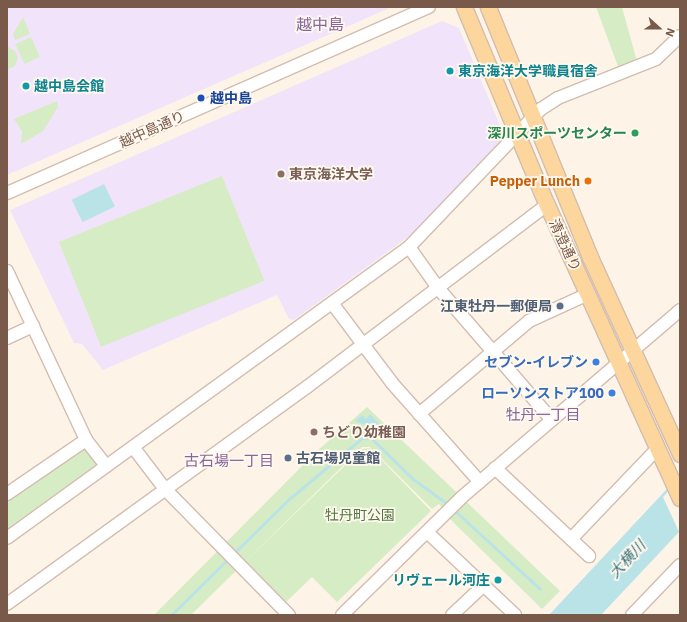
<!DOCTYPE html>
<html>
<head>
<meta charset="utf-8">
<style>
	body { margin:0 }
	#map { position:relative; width:687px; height:622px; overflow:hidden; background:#fdf4e7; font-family:"IBM Plex Sans","Noto Sans JP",sans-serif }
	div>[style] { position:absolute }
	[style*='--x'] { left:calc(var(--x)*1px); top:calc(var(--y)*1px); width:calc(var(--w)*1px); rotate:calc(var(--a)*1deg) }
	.education>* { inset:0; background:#f1e4fa }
	.green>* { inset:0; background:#d6ecc5; transform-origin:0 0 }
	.water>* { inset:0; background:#bae3e8; transform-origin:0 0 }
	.pier>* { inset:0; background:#fdf4e7 }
	.stream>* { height:3px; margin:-1.5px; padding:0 1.5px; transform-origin:1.5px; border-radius:1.5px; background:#bae3e8 }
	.roads { filter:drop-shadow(1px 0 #d2bdaf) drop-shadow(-1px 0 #d2bdaf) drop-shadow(0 1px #d2bdaf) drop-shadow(0 -1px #d2bdaf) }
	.minor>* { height:12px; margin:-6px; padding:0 6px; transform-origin:6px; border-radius:6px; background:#fff }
	.major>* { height:15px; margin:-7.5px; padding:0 7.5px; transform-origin:7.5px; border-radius:7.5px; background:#fdd69e }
	.dots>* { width:11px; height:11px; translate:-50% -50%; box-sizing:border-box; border:2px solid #fff8ee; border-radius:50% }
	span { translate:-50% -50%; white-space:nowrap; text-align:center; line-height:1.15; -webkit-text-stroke:3.5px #fff8ee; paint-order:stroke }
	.culture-label { font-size:14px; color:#0d838f; font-weight:700 }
	.left { translate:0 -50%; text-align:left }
	.right { translate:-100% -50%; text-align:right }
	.transit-label { font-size:14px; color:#164399; font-weight:700 }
	.street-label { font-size:14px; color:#78594a }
	.leisure-label { font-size:14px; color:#27864d; font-weight:700 }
	.education-label { font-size:14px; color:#785e54; font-weight:700 }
	.food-label { font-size:14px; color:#c56008; font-weight:700 }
	.service-label { font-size:14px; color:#4e5e75; font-weight:700 }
	.shop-label { font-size:14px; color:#366cbe; font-weight:700 }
	.park-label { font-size:14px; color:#52783f }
	.neighbourhood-label { font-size:15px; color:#87669b }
	.water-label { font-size:15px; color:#3c767e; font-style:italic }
	.quarter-label { font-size:16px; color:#87669b }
	.frame { position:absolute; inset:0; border:8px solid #78594a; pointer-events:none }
	.north { position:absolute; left:639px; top:8px; width:40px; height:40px; -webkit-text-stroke:3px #fff8ee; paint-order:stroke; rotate:111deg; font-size:11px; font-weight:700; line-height:16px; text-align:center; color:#78594a }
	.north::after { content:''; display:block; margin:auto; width:14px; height:18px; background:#78594a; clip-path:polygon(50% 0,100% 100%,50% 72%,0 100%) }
</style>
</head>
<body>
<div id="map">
	<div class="education">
		<div style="clip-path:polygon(7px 7px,392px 7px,7px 175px)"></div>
		<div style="clip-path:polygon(442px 21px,459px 28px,505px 137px,412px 234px,294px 320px,289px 319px,277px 295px,103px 370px,82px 344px,74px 343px,10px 210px)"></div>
	</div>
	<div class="green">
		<div style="clip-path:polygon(596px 7px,622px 7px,638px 65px,620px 72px)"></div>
		<div style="clip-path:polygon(23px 17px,30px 34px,15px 40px,13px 34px)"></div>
		<div style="left:31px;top:37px;width:22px;height:17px;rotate:66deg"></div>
		<div style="clip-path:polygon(7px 46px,15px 51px,18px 58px,15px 66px,7px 70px)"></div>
		<div style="clip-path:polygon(57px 101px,58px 107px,43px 131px,21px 144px,22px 131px,14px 119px)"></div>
		<div style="left:222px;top:176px;width:113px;height:176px;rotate:68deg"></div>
		<div style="clip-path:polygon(367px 407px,560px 591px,542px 609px,453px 522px,439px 504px,432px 509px,370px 447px,362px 447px,191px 615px,154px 615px,317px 451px)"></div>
		<div style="clip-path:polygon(86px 447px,97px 464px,7px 529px,7px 500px)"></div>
		<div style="clip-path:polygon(370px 448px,431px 511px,337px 602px,312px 577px,285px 603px,245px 562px,362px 449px)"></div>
	</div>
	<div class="water">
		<div style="left:104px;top:184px;width:25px;height:36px;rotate:64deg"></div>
		<div style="clip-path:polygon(370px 414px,380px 424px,375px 429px,355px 421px,362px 415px,366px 419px)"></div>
		<div style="clip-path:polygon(680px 475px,680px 531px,601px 615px,549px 615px)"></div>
	</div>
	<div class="pier">
		<div style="clip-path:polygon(680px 479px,680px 534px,663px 497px)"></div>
	</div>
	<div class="stream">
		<div style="--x:453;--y:509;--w:118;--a:42.6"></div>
		<div style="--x:233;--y:554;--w:78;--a:-44.5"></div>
		<div style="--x:289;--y:499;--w:95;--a:-39.9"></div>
		<div style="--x:362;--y:438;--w:9;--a:0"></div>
		<div style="--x:371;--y:438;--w:59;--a:44.3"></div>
		<div style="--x:413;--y:479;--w:44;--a:35.8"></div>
		<div style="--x:171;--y:615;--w:81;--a:-44.5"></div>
	</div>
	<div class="roads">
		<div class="minor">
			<div style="--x:7;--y:193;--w:461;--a:-23.8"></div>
			<div style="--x:409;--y:247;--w:50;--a:54.7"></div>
			<div style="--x:438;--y:288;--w:174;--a:49.2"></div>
			<div style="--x:7;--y:271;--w:187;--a:64.9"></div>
			<div style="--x:86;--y:440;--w:33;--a:52"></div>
			<div style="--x:332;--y:303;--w:100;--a:53.1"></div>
			<div style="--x:392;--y:383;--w:132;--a:48.4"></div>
			<div style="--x:7;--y:338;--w:29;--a:-25"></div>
			<div style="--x:419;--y:414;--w:144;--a:-40.2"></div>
			<div style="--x:529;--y:321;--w:65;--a:-24.6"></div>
			<div style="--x:133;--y:447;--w:53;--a:52.7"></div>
			<div style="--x:165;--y:489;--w:177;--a:45.5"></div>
			<div style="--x:495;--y:468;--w:129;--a:43.1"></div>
			<div style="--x:7;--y:494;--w:96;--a:-34.4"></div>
			<div style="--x:427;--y:532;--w:121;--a:43.3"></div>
			<div style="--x:7;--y:538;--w:496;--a:-35.9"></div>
			<div style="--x:409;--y:247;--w:191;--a:-46.3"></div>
			<div style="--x:541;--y:109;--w:20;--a:-33"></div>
			<div style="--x:558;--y:98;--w:105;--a:-21.7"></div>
			<div style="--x:656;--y:59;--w:33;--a:-44"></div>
			<div style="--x:571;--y:539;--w:124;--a:-46.3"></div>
			<div style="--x:7;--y:604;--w:370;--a:-35.9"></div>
			<div style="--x:307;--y:387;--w:301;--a:-37.2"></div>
			<div style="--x:342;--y:615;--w:168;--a:-44.5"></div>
			<div style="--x:462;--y:497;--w:287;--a:-40.6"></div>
			<div style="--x:452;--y:615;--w:44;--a:-43.2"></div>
			<div style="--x:632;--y:615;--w:69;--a:-46.2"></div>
		</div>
		<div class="major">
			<div style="--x:464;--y:7;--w:215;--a:67.3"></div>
			<div style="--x:547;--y:205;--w:322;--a:65.6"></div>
			<div style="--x:488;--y:7;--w:270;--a:67.8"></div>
			<div style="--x:590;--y:257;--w:217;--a:65.4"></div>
		</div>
	</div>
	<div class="dots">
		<div style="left:450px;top:71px;background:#0f9aa8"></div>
		<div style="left:26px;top:86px;background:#0f9aa8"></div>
		<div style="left:201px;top:98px;background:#1a4fb4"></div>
		<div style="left:635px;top:133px;background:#2e9e5b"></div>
		<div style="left:281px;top:174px;background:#8d6e63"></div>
		<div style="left:588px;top:181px;background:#e8710a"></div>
		<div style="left:560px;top:306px;background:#5c6f8a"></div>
		<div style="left:596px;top:362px;background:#3f7fe0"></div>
		<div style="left:612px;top:393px;background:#3f7fe0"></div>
		<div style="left:314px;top:432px;background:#8d6e63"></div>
		<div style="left:288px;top:458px;background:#5c6f8a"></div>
		<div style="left:498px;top:580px;background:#0f9aa8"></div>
	</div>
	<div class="culture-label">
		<span class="left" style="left:458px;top:71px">東京海洋大学職員宿舎</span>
		<span class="left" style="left:34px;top:86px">越中島会館</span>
		<span class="right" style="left:490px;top:580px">リヴェール河庄</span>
	</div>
	<div class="transit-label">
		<span class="left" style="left:210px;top:98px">越中島</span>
	</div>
	<div class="street-label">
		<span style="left:152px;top:129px;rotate:-24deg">越中島通り</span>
		<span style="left:565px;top:245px;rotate:65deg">清澄通り</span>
	</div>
	<div class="leisure-label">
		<span class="right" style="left:627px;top:133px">深川スポーツセンター</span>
	</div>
	<div class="education-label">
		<span class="left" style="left:289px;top:174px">東京海洋大学</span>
		<span class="left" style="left:322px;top:432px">ちどり幼稚園</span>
	</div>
	<div class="food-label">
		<span class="right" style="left:580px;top:181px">Pepper Lunch</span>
	</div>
	<div class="service-label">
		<span class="right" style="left:552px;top:306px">江東牡丹一郵便局</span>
		<span class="left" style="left:296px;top:458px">古石場児童館</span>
	</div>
	<div class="shop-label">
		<span class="right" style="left:588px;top:362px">セブン-イレブン</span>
		<span class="right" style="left:604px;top:393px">ローソンストア100</span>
	</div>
	<div class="park-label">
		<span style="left:360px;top:515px">牡丹町公園</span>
	</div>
	<div class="neighbourhood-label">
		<span style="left:543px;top:415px">牡丹一丁目</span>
		<span style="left:229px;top:461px">古石場一丁目</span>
	</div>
	<div class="water-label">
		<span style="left:627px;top:559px;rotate:-47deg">大横川</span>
	</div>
	<div class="quarter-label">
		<span style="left:320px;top:24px">越中島</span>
	</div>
	<div class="frame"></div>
	<div class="north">N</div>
</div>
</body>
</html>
